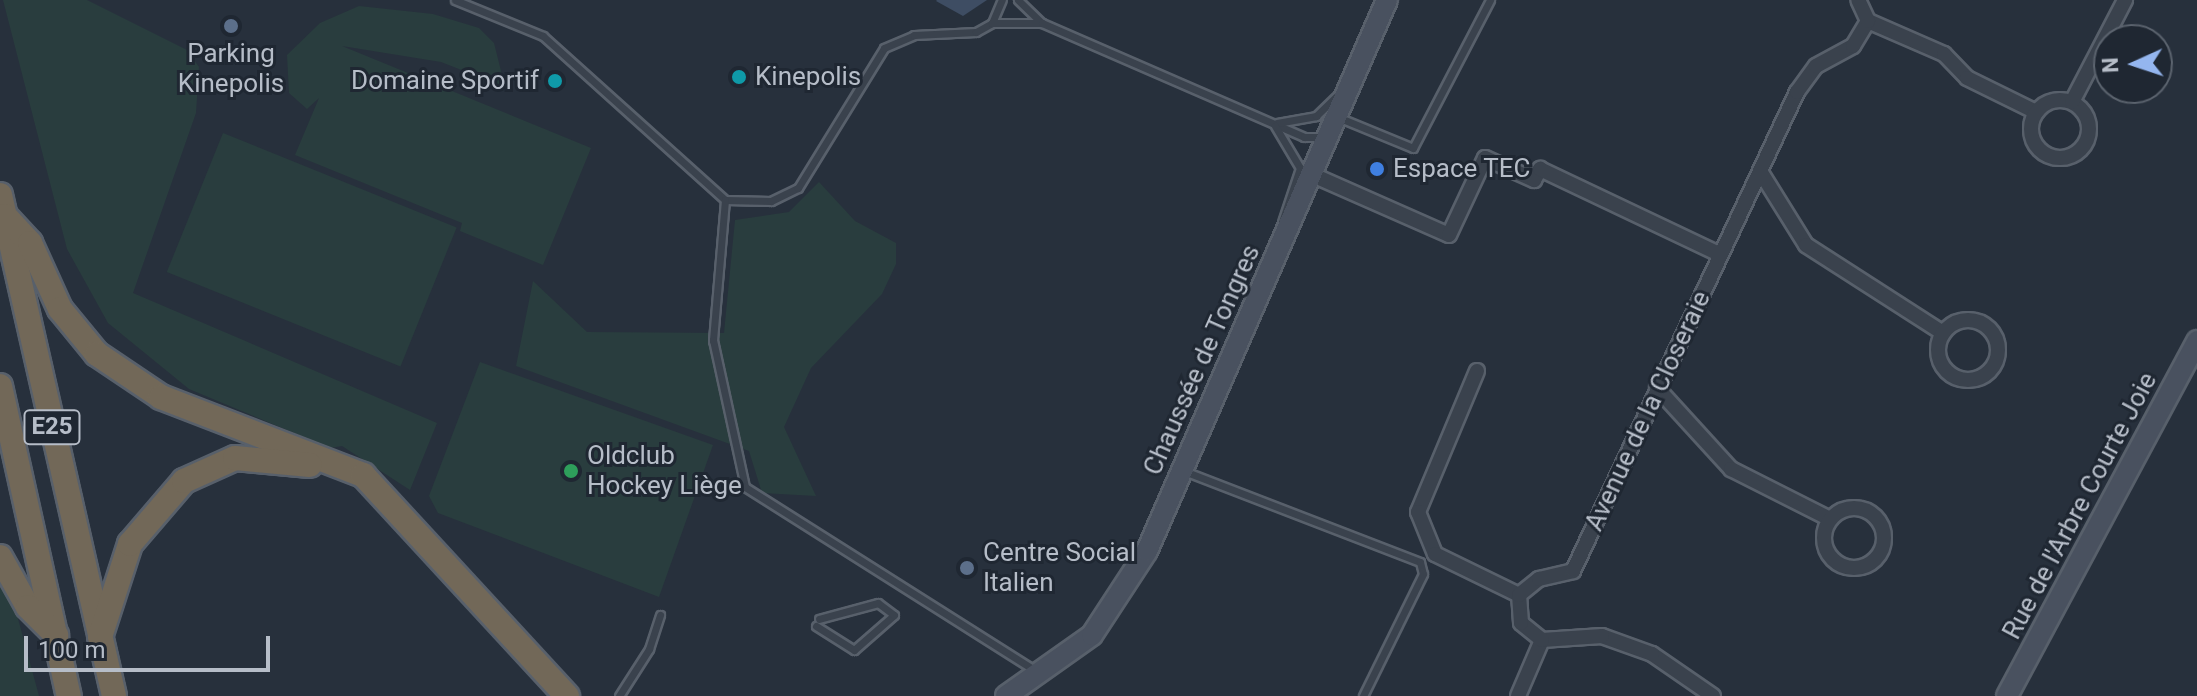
<!DOCTYPE html>
<html>
<head>
<meta charset="utf-8">
<style>
	body { margin:0 }
	#map { position:relative; width:2197px; height:696px; overflow:hidden; background:#27303c; font-family:Roboto,sans-serif }
	div>[style] { position:absolute }
	[style*='--x'] { left:calc(var(--x)*1px); top:calc(var(--y)*1px); width:calc(var(--w)*1px); rotate:calc(var(--a)*1deg) }
	.green>* { inset:0; background:#293d3e; transform-origin:0 0 }
	.water>* { inset:0; background:#3e4d63 }
	.roads { filter:drop-shadow(2px 0 #58606b) drop-shadow(-2px 0 #58606b) drop-shadow(0 2px #58606b) drop-shadow(0 -2px #58606b) }
	.lane>* { height:7px; margin:-3.5px; padding:0 3.5px; transform-origin:3.5px; border-radius:3.5px; background:#3a424d }
	.street>* { height:14px; margin:-7px; padding:0 7px; transform-origin:7px; border-radius:7px; background:#3a424d }
	.street>.ring { margin:-7px; padding:0; box-sizing:content-box; background:none; border:14px solid #3a424d; border-radius:50% }
	.secondary>* { height:20px; margin:-10px; padding:0 10px; transform-origin:10px; border-radius:10px; background:#49515f }
	.highway>* { height:24px; margin:-12px; padding:0 12px; transform-origin:12px; border-radius:12px; background:#726858 }
	.dots>* { width:22px; height:22px; translate:-50% -50%; box-sizing:border-box; border:4px solid #1f2732; border-radius:50% }
	span { translate:-50% -50%; white-space:nowrap; text-align:center; line-height:1.15; -webkit-text-stroke:6px #1f2732; paint-order:stroke }
	.shield-label span { padding:2px 6px; background:#1f2732; border:2px solid; border-radius:6px; -webkit-text-stroke-width:0 }
	.shield-label { font-size:24px; color:#b6bdc8; font-weight:700 }
	.poi-label { font-size:26px; color:#b6bdc8 }
	.left { translate:0 -50%; text-align:left }
	.right { translate:-100% -50%; text-align:right }
	.street-label { font-size:26px; color:#b6bdc8 }
	.north { position:absolute; left:2093px; top:24px; width:80px; height:80px; box-sizing:border-box; background:#1f2732; border:2px solid #5b636e; border-radius:50%; rotate:267deg; font-size:22px; font-weight:700; line-height:32px; text-align:center; color:#b6bdc8 }
	.north::after { content:''; display:block; margin:auto; width:28px; height:36px; background:#94b6ef; clip-path:polygon(50% 0,100% 100%,50% 72%,0 100%) }
	.scale { position:absolute; left:24px; top:636px; width:246px; height:36px; box-sizing:border-box; border:4px solid #b6bdc8; border-top:0; padding-left:10px; font-size:24px; line-height:28px; white-space:nowrap; color:#b6bdc8; -webkit-text-stroke:6px #1f2732; paint-order:stroke }
</style>
</head>
<body>
<div id="map">
	<div class="green">
		<div style="clip-path:polygon(3px 0,87px 0,187px 50px,199px 67px,196px 113px,133px 293px,437px 423px,410px 490px,342px 446px,330px 448px,189px 389px,108px 323px,67px 249px)"></div>
		<div style="clip-path:polygon(359px 6px,433px 14px,479px 28px,494px 43px,505px 87px,441px 62px,342px 46px,591px 148px,543px 265px,460px 231px,462px 223px,295px 155px,319px 98px,307px 109px,289px 93px,287px 55px,320px 23px)"></div>
		<div style="left:223px;top:133px;width:252px;height:150px;rotate:22deg"></div>
		<div style="clip-path:polygon(819px 182px,855px 221px,896px 243px,896px 264px,882px 294px,811px 368px,784px 427px,816px 496px,762px 493px,749px 451px,516px 366px,533px 281px,587px 332px,724px 333px,735px 220px,789px 212px)"></div>
		<div style="clip-path:polygon(480px 362px,713px 445px,659px 597px,438px 513px,429px 496px)"></div>
		<div style="clip-path:polygon(0 565px,4px 567px,39px 696px,0 696px)"></div>
	</div>
	<div class="water">
		<div style="clip-path:polygon(987px 0,963px 16px,936px 1px,937px 0)"></div>
	</div>
	<div class="roads">
		<div class="lane">
			<div style="--x:455;--y:0;--w:95;--a:22.2"></div>
			<div style="--x:543;--y:36;--w:245;--a:42"></div>
			<div style="--x:725;--y:200;--w:46;--a:1.2"></div>
			<div style="--x:771;--y:201;--w:30;--a:-26"></div>
			<div style="--x:798;--y:188;--w:164;--a:-58.4"></div>
			<div style="--x:884;--y:48;--w:33;--a:-23"></div>
			<div style="--x:914;--y:35;--w:62;--a:-2.8"></div>
			<div style="--x:976;--y:32;--w:18;--a:-29"></div>
			<div style="--x:992;--y:23;--w:25;--a:-67"></div>
			<div style="--x:1018;--y:0;--w:33;--a:44"></div>
			<div style="--x:992;--y:23;--w:50;--a:0"></div>
			<div style="--x:1042;--y:23;--w:286;--a:23.5"></div>
			<div style="--x:1304;--y:137;--w:20;--a:0"></div>
			<div style="--x:1340;--y:118;--w:79;--a:22.3"></div>
			<div style="--x:1413;--y:148;--w:167;--a:-62.5"></div>
			<div style="--x:1277;--y:123;--w:40;--a:-10"></div>
			<div style="--x:1316;--y:116;--w:28;--a:-44"></div>
			<div style="--x:1275;--y:126;--w:49;--a:59.2"></div>
			<div style="--x:1300;--y:168;--w:57;--a:108.4"></div>
			<div style="--x:725;--y:200;--w:141;--a:94.9"></div>
			<div style="--x:713;--y:340;--w:150;--a:77.7"></div>
			<div style="--x:745;--y:487;--w:347;--a:32.3"></div>
			<div style="--x:1184;--y:471;--w:253;--a:21.1"></div>
			<div style="--x:1420;--y:562;--w:12;--a:76"></div>
			<div style="--x:1423;--y:574;--w:136;--a:116.2"></div>
			<div style="--x:816;--y:626;--w:45;--a:32.3"></div>
			<div style="--x:854;--y:650;--w:53;--a:-41.2"></div>
			<div style="--x:894;--y:615;--w:20;--a:-143"></div>
			<div style="--x:878;--y:603;--w:61;--a:164.8"></div>
			<div style="--x:619;--y:696;--w:56;--a:-57.4"></div>
			<div style="--x:649;--y:649;--w:36;--a:-72"></div>
		</div>
		<div class="street">
			<div style="--x:1868;--y:21;--w:83;--a:23.5"></div>
			<div style="--x:1944;--y:54;--w:33;--a:46"></div>
			<div style="--x:1967;--y:78;--w:77;--a:26.2"></div>
			<div class="ring" style="left:2031px;top:100px;width:44px;height:44px"></div>
			<div style="--x:2072;--y:102;--w:115;--a:-62.5"></div>
			<div style="--x:1760;--y:171;--w:87;--a:58.1"></div>
			<div style="--x:1806;--y:245;--w:163;--a:32.7"></div>
			<div style="--x:1315;--y:176;--w:146;--a:23.8"></div>
			<div style="--x:1449;--y:235;--w:85;--a:-64.9"></div>
			<div style="--x:1485;--y:158;--w:54;--a:24.2"></div>
			<div style="--x:1534;--y:180;--w:13;--a:-61"></div>
			<div style="--x:1540;--y:169;--w:200;--a:25.4"></div>
			<div class="ring" style="left:1938px;top:320px;width:46px;height:46px"></div>
			<div style="--x:1477;--y:371;--w:153;--a:112.7"></div>
			<div style="--x:1418;--y:512;--w:45;--a:68"></div>
			<div style="--x:1435;--y:554;--w:93;--a:26"></div>
			<div style="--x:1657;--y:388;--w:110;--a:47.6"></div>
			<div style="--x:1731;--y:469;--w:111;--a:26.8"></div>
			<div class="ring" style="left:1824px;top:508px;width:46px;height:46px"></div>
			<div style="--x:1518;--y:696;--w:61;--a:-66.8"></div>
			<div style="--x:1713;--y:696;--w:74;--a:-145.5"></div>
			<div style="--x:1652;--y:654;--w:53;--a:-160.2"></div>
			<div style="--x:1602;--y:636;--w:60;--a:176.2"></div>
			<div style="--x:1542;--y:640;--w:27;--a:-141"></div>
			<div style="--x:1521;--y:623;--w:28;--a:-94"></div>
			<div style="--x:1519;--y:595;--w:26;--a:-39"></div>
			<div style="--x:1539;--y:579;--w:35;--a:-13"></div>
			<div style="--x:1573;--y:571;--w:529;--a:-64.94"></div>
			<div style="--x:1797;--y:92;--w:32;--a:-54"></div>
			<div style="--x:1816;--y:66;--w:42;--a:-28.4"></div>
			<div style="--x:1853;--y:46;--w:29;--a:-59"></div>
			<div style="--x:1868;--y:21;--w:23;--a:-115"></div>
		</div>
		<div class="secondary">
			<div style="--x:1006;--y:696;--w:105;--a:-35.3"></div>
			<div style="--x:1092;--y:635;--w:100;--a:-56.8"></div>
			<div style="--x:1147;--y:551;--w:601;--a:-66.46"></div>
			<div style="--x:2007;--y:696;--w:403;--a:-61.8"></div>
		</div>
		<div class="highway">
			<div style="--x:0;--y:195;--w:514;--a:77.18"></div>
			<div style="--x:5;--y:216;--w:37;--a:47"></div>
			<div style="--x:30;--y:243;--w:72;--a:65.6"></div>
			<div style="--x:60;--y:309;--w:58;--a:50.6"></div>
			<div style="--x:97;--y:354;--w:77;--a:33.9"></div>
			<div style="--x:161;--y:397;--w:217;--a:21.1"></div>
			<div style="--x:363;--y:475;--w:301;--a:47.3"></div>
			<div style="--x:0;--y:386;--w:318;--a:77.5"></div>
			<div style="--x:0;--y:557;--w:57;--a:60.8"></div>
			<div style="--x:28;--y:607;--w:40;--a:45"></div>
			<div style="--x:100;--y:637;--w:98;--a:-72.1"></div>
			<div style="--x:130;--y:544;--w:83;--a:-49.4"></div>
			<div style="--x:184;--y:481;--w:56;--a:-24.3"></div>
			<div style="--x:235;--y:458;--w:75;--a:5.3"></div>
		</div>
	</div>
	<div class="dots">
		<div style="left:231px;top:26px;background:#5c6f8a"></div>
		<div style="left:739px;top:77px;background:#0f9aa8"></div>
		<div style="left:555px;top:81px;background:#0f9aa8"></div>
		<div style="left:1377px;top:169px;background:#3f7fe0"></div>
		<div style="left:571px;top:471px;background:#2e9e5b"></div>
		<div style="left:967px;top:568px;background:#5c6f8a"></div>
	</div>
	<div class="shield-label">
		<span style="left:52px;top:427px">E25</span>
	</div>
	<div class="poi-label">
		<span style="left:231px;top:69px">Parking<br>Kinepolis</span>
		<span class="left" style="left:755px;top:77px">Kinepolis</span>
		<span class="right" style="left:539px;top:81px">Domaine Sportif</span>
		<span class="left" style="left:1393px;top:169px">Espace TEC</span>
		<span class="left" style="left:587px;top:471px">Oldclub<br>Hockey Liège</span>
		<span class="left" style="left:983px;top:568px">Centre Social<br>Italien</span>
	</div>
	<div class="street-label">
		<span style="left:1202px;top:360px;rotate:-66deg">Chaussée de Tongres</span>
		<span style="left:1648px;top:411px;rotate:-65deg">Avenue de la Closeraie</span>
		<span style="left:2080px;top:506px;rotate:-62deg">Rue de l'Arbre Courte Joie</span>
	</div>
	<div class="north">N</div>
	<div class="scale">100 m</div>
</div>
</body>
</html>
